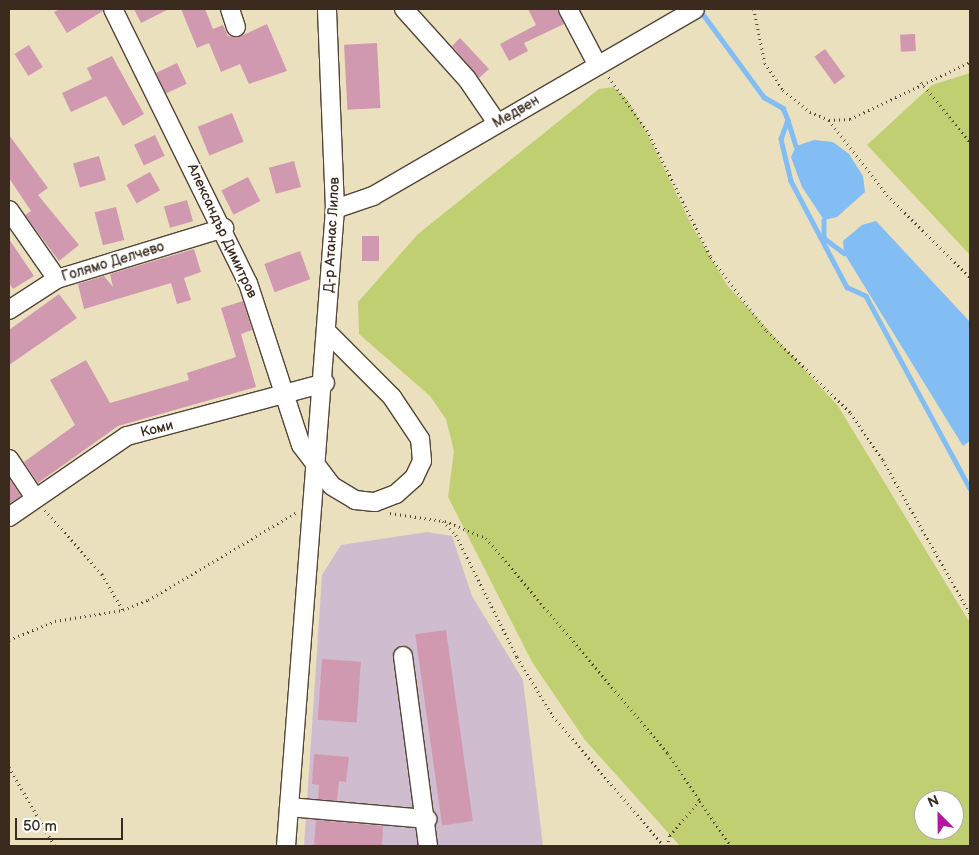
<!DOCTYPE html>
<html>
<head>
<meta charset="utf-8">
<style>
	body { margin:0 }
	#map { position:relative; width:979px; height:855px; overflow:hidden; background:#eae0bd; font-family:"Balsamiq Sans",sans-serif }
	div>[style] { position:absolute }
	[style*='--x'] { left:calc(var(--x)*1px); top:calc(var(--y)*1px); width:calc(var(--w)*1px); rotate:calc(var(--a)*1deg) }
	.industrial>* { inset:0; background:#cfbdcf }
	.green>* { inset:0; background:#c0cf72 }
	.water>* { inset:0; background:#82bdf4 }
	.stream>* { height:4.5px; margin:-2.25px; padding:0 2.25px; transform-origin:2.25px; border-radius:2.25px; background:#82bdf4 }
	.building>* { inset:0; background:#d099b0; transform-origin:0 0 }
	.path>* { height:2.5px; margin-top:-1.25px; transform-origin:0; background:repeating-linear-gradient(90deg,#554536 0 1px,transparent 0 5px) }
	.roads { filter:drop-shadow(1px 0 #554536) drop-shadow(-1px 0 #554536) drop-shadow(0 1px #554536) drop-shadow(0 -1px #554536) }
	.minor>* { height:18px; margin:-9px; padding:0 9px; transform-origin:9px; border-radius:9px; background:#fff }
	span { translate:-50% -50%; white-space:nowrap; text-align:center; line-height:1.15; -webkit-text-stroke:4px #fff; paint-order:stroke }
	.street-label { font-size:14px; color:#3b2a1e }
	.frame { position:absolute; inset:0; border:10px solid #3b2a1e; pointer-events:none }
	.north { position:absolute; left:914px; top:790px; width:50px; height:50px; box-sizing:border-box; background:#fff; border:1px solid #b1aaa5; border-radius:50%; rotate:337deg; font-size:14px; font-weight:700; line-height:20px; text-align:center; color:#3b2a1e }
	.north::after { content:''; display:block; margin:auto; width:18px; height:22px; background:#b5179e; clip-path:polygon(50% 0,100% 100%,50% 72%,0 100%) }
	.scale { position:absolute; left:15px; top:818px; width:108px; height:22px; box-sizing:border-box; border:2px solid #3b2a1e; border-top:0; padding-left:6px; font-size:15px; line-height:18px; white-space:nowrap; color:#3b2a1e; -webkit-text-stroke:4px #fff; paint-order:stroke }
</style>
</head>
<body>
<div id="map">
	<div class="industrial">
		<div style="clip-path:polygon(427px 532px,452px 536px,472px 596px,523px 680px,543px 846px,304px 846px,322px 575px,341px 545px)"></div>
	</div>
	<div class="green">
		<div style="clip-path:polygon(970px 73px,970px 255px,867px 145px,932px 85px)"></div>
		<div style="clip-path:polygon(evenodd,613px 87px,627px 99px,648px 135px,692px 226px,727px 285px,838px 406px,970px 623px,970px 846px,680px 846px,585px 740px,532px 662px,448px 497px,454px 451px,446px 419px,430px 396px,359px 334px,358px 302px,418px 234px,599px 89px,613px 87px,924px 800px,954px 800px,954px 830px,924px 830px,924px 800px)"></div>
	</div>
	<div class="water">
		<div style="clip-path:polygon(814px 140px,833px 142px,849px 154px,863px 176px,865px 192px,837px 217px,824px 220px,802px 187px,791px 157px,796px 146px)"></div>
		<div style="clip-path:polygon(876px 221px,970px 322px,970px 441px,963px 446px,844px 253px,843px 241px,862px 225px)"></div>
	</div>
	<div class="stream">
		<div style="--x:700;--y:10;--w:108;--a:53.7"></div>
		<div style="--x:764;--y:97;--w:22;--a:30"></div>
		<div style="--x:783;--y:108;--w:13;--a:67"></div>
		<div style="--x:788;--y:120;--w:20;--a:110"></div>
		<div style="--x:781;--y:139;--w:43;--a:76.6"></div>
		<div style="--x:791;--y:181;--w:120;--a:62.2"></div>
		<div style="--x:847;--y:287;--w:21;--a:25"></div>
		<div style="--x:866;--y:296;--w:218;--a:61.6"></div>
		<div style="--x:788;--y:120;--w:27;--a:73"></div>
		<div style="--x:824;--y:220;--w:18;--a:90"></div>
		<div style="--x:824;--y:238;--w:25;--a:37"></div>
	</div>
	<div class="building">
		<div style="clip-path:polygon(60px 9px,102px 9px,103px 11px,67px 33px,54px 12px)"></div>
		<div style="clip-path:polygon(134px 9px,169px 9px,141px 23px)"></div>
		<div style="clip-path:polygon(181px 9px,205px 9px,213px 29px,223px 25px,228px 36px,239px 37px,267px 24px,287px 71px,249px 84px,240px 64px,221px 72px,209px 43px,197px 48px)"></div>
		<div style="clip-path:polygon(528px 9px,557px 9px,564px 24px,524px 43px,528px 51px,509px 61px,500px 44px,536px 25px)"></div>
		<div style="left:915px;top:34px;width:17px;height:15px;rotate:87deg"></div>
		<div style="clip-path:polygon(460px 38px,489px 69px,479px 78px,452px 46px)"></div>
		<div style="left:377px;top:43px;width:65px;height:33px;rotate:87deg"></div>
		<div style="left:29px;top:45px;width:26px;height:17px;rotate:58deg"></div>
		<div style="left:825px;top:49px;width:34px;height:13px;rotate:54deg"></div>
		<div style="clip-path:polygon(112px 56px,144px 114px,123px 126px,106px 96px,71px 112px,62px 93px,92px 79px,87px 68px)"></div>
		<div style="left:177px;top:63px;width:23px;height:23px;rotate:65deg"></div>
		<div style="left:232px;top:113px;width:31px;height:37px;rotate:68deg"></div>
		<div style="clip-path:polygon(9px 135px,48px 188px,38px 195px,79px 245px,59px 261px,25px 215px,31px 211px,9px 178px)"></div>
		<div style="left:155px;top:135px;width:23px;height:23px;rotate:65deg"></div>
		<div style="left:99px;top:156px;width:25px;height:27px;rotate:74deg"></div>
		<div style="left:294px;top:161px;width:27px;height:26px;rotate:75deg"></div>
		<div style="left:150px;top:172px;width:21px;height:27px;rotate:61deg"></div>
		<div style="left:248px;top:177px;width:27px;height:30px;rotate:63deg"></div>
		<div style="left:187px;top:200px;width:22px;height:24px;rotate:74deg"></div>
		<div style="left:116px;top:207px;width:34px;height:22px;rotate:76deg"></div>
		<div style="left:362px;top:236px;width:17px;height:25px"></div>
		<div style="clip-path:polygon(9px 239px,34px 276px,13px 289px,9px 283px)"></div>
		<div style="clip-path:polygon(194px 249px,201px 272px,184px 278px,191px 300px,177px 304px,171px 283px,84px 309px,78px 284px,104px 276px,113px 287px,110px 274px)"></div>
		<div style="left:300px;top:251px;width:30px;height:38px;rotate:70deg"></div>
		<div style="clip-path:polygon(59px 294px,77px 318px,9px 365px,9px 330px)"></div>
		<div style="clip-path:polygon(243px 301px,252px 330px,241px 334px,256px 387px,118px 426px,38px 483px,24px 462px,75px 425px,50px 380px,86px 360px,110px 403px,189px 380px,187px 373px,236px 357px,221px 308px)"></div>
		<div style="clip-path:polygon(9px 478px,21px 496px,9px 504px)"></div>
		<div style="left:446px;top:630px;width:193px;height:31px;rotate:82deg"></div>
		<div style="left:322px;top:659px;width:39px;height:61px;rotate:4deg"></div>
		<div style="clip-path:polygon(314px 754px,349px 757px,346px 782px,339px 781px,337px 801px,318px 799px,319px 785px,312px 784px)"></div>
		<div style="clip-path:polygon(316px 820px,383px 826px,382px 846px,314px 846px)"></div>
	</div>
	<div class="path">
		<div style="--x:754;--y:9;--w:55;--a:78.5"></div>
		<div style="--x:765;--y:63;--w:32;--a:56"></div>
		<div style="--x:783;--y:90;--w:35;--a:39"></div>
		<div style="--x:810;--y:112;--w:21;--a:23"></div>
		<div style="--x:829;--y:120;--w:21;--a:-3"></div>
		<div style="--x:850;--y:119;--w:133;--a:-25.4"></div>
		<div style="--x:609;--y:77;--w:65;--a:54.4"></div>
		<div style="--x:647;--y:130;--w:142;--a:63.3"></div>
		<div style="--x:711;--y:257;--w:93;--a:52.9"></div>
		<div style="--x:767;--y:331;--w:117;--a:44.3"></div>
		<div style="--x:851;--y:413;--w:57;--a:55.8"></div>
		<div style="--x:883;--y:460;--w:176;--a:60.4"></div>
		<div style="--x:921;--y:82;--w:77;--a:50.8"></div>
		<div style="--x:829;--y:120;--w:95;--a:52.3"></div>
		<div style="--x:887;--y:195;--w:117;--a:44.7"></div>
		<div style="--x:45;--y:510;--w:86;--a:48.3"></div>
		<div style="--x:102;--y:574;--w:42;--a:59.7"></div>
		<div style="--x:390;--y:513;--w:54;--a:8.6"></div>
		<div style="--x:443;--y:521;--w:19;--a:47"></div>
		<div style="--x:456;--y:535;--w:136;--a:63.4"></div>
		<div style="--x:517;--y:657;--w:69;--a:58.6"></div>
		<div style="--x:553;--y:716;--w:171;--a:49.5"></div>
		<div style="--x:445;--y:521;--w:44;--a:22.5"></div>
		<div style="--x:486;--y:538;--w:282;--a:49.8"></div>
		<div style="--x:668;--y:753;--w:58;--a:56.3"></div>
		<div style="--x:700;--y:801;--w:46;--a:130.6"></div>
		<div style="--x:670;--y:836;--w:10;--a:107"></div>
		<div style="--x:9;--y:640;--w:50;--a:-22.4"></div>
		<div style="--x:55;--y:621;--w:69;--a:-9.2"></div>
		<div style="--x:123;--y:610;--w:27;--a:-22"></div>
		<div style="--x:148;--y:600;--w:173;--a:-30.6"></div>
		<div style="--x:9;--y:767;--w:91;--a:59.8"></div>
		<div style="--x:700;--y:801;--w:55;--a:55.4"></div>
	</div>
	<div class="roads">
		<div class="minor">
			<div style="--x:113;--y:9;--w:305;--a:63.8"></div>
			<div style="--x:248;--y:283;--w:170;--a:71.9"></div>
			<div style="--x:301;--y:445;--w:51;--a:52.9"></div>
			<div style="--x:332;--y:486;--w:27;--a:31"></div>
			<div style="--x:355;--y:500;--w:20;--a:6"></div>
			<div style="--x:375;--y:502;--w:22;--a:-21"></div>
			<div style="--x:396;--y:494;--w:24;--a:-42"></div>
			<div style="--x:414;--y:478;--w:19;--a:-65"></div>
			<div style="--x:422;--y:461;--w:22;--a:-95"></div>
			<div style="--x:420;--y:439;--w:50;--a:-123.7"></div>
			<div style="--x:392;--y:397;--w:92;--a:-135"></div>
			<div style="--x:230;--y:9;--w:19;--a:72"></div>
			<div style="--x:404;--y:9;--w:94;--a:48"></div>
			<div style="--x:467;--y:79;--w:53;--a:55.7"></div>
			<div style="--x:568;--y:9;--w:62;--a:62.2"></div>
			<div style="--x:335;--y:209;--w:40;--a:-18.9"></div>
			<div style="--x:373;--y:196;--w:372;--a:-30.1"></div>
			<div style="--x:9;--y:210;--w:84;--a:55.2"></div>
			<div style="--x:9;--y:310;--w:57;--a:-32.9"></div>
			<div style="--x:57;--y:279;--w:175;--a:-17"></div>
			<div style="--x:9;--y:459;--w:47;--a:56.3"></div>
			<div style="--x:9;--y:517;--w:143;--a:-34.5"></div>
			<div style="--x:127;--y:436;--w:205;--a:-15"></div>
			<div style="--x:403;--y:656;--w:192;--a:82.5"></div>
			<div style="--x:289;--y:807;--w:139;--a:5"></div>
			<div style="--x:286;--y:846;--w:639;--a:-85.6"></div>
			<div style="--x:335;--y:209;--w:200;--a:-92.3"></div>
		</div>
	</div>
	<div class="street-label">
		<span style="left:516px;top:112px;rotate:-30deg">Медвен</span>
		<span style="left:222px;top:231px;rotate:65deg">Александър Димитров</span>
		<span style="left:332px;top:235px;rotate:-87deg">Д-р Атанас Лилов</span>
		<span style="left:113px;top:262px;rotate:-17deg">Голямо Делчево</span>
		<span style="left:157px;top:429px;rotate:-14deg">Коми</span>
	</div>
	<div class="frame"></div>
	<div class="north">N</div>
	<div class="scale">50 m</div>
</div>
</body>
</html>
